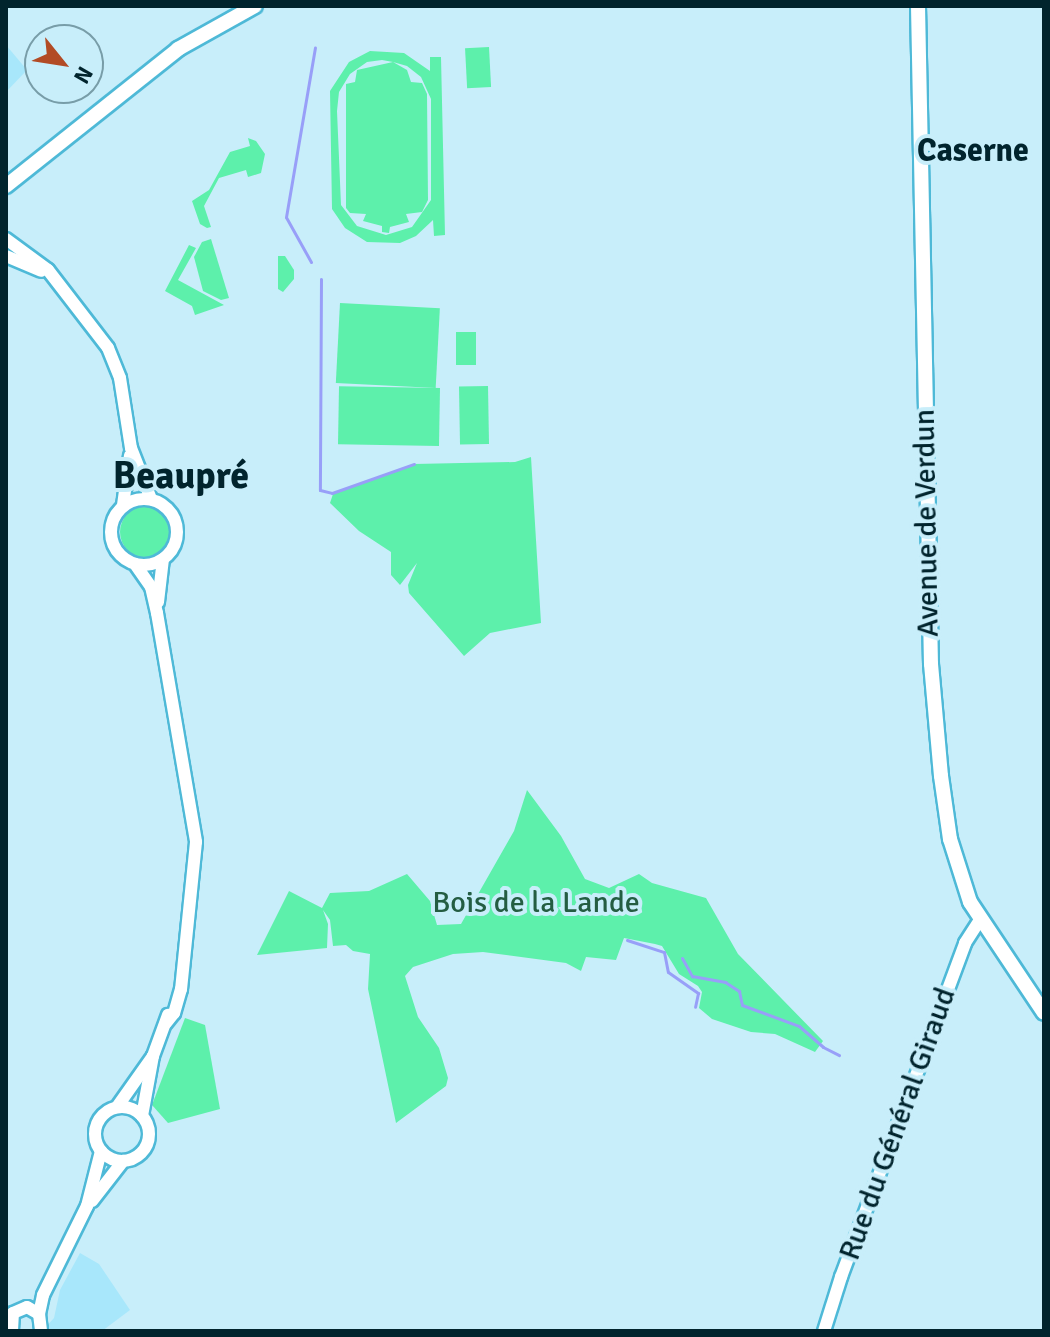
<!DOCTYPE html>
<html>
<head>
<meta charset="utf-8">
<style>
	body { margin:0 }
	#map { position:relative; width:1050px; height:1337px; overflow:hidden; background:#c8eefa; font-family:Signika,sans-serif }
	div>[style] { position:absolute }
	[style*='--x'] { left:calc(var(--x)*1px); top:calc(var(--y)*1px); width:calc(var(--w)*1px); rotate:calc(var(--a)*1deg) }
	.built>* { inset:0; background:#a8e7fb }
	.green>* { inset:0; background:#5df0ab; transform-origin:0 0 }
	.round { border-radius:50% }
	.stream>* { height:3px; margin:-1.5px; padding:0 1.5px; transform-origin:1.5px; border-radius:1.5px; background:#989ff8 }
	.roads { filter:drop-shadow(2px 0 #4eb9d7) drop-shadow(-2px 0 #4eb9d7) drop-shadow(0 2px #4eb9d7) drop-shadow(0 -2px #4eb9d7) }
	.tertiary>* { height:12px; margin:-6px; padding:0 6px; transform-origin:6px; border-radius:6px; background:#fff }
	.tertiary>.ring { margin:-6px; padding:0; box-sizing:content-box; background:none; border:12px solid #fff; border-radius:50% }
	.secondary>* { height:14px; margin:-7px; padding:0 7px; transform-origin:7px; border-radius:7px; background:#fff }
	span { translate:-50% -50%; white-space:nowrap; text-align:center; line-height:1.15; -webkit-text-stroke:8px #c8eefa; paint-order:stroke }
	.street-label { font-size:30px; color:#01242d }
	.park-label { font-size:30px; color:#245d42 }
	.neighbourhood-label { font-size:32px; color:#01242d; font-weight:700 }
	.district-label { font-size:38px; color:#01242d; font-weight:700 }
	.frame { position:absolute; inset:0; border:8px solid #01242d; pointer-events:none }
	.north { position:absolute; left:24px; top:24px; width:80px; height:80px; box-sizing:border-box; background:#c8eefa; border:2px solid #789da8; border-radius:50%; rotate:120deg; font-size:22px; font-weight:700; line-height:32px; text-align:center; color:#01242d }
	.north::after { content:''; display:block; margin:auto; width:28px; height:36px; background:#b24b25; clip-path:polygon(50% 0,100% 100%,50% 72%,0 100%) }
</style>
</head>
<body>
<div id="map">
	<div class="built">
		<div style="clip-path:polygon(6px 45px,27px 70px,6px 92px)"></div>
		<div style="clip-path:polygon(80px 1253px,99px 1264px,130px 1310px,102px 1331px,42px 1331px,54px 1318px,60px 1290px)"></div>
	</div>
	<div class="green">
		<div style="left:489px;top:47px;width:40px;height:24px;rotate:87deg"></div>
		<div style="clip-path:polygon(evenodd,370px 51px,404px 53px,430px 71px,430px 57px,441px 57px,445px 235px,434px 236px,433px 220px,416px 236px,400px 243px,367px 242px,345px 228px,332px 209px,330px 91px,349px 62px,370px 51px,382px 60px,393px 62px,357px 70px,355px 82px,346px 84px,346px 208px,350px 213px,366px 214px,363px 221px,382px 226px,382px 232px,389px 233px,390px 227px,409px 222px,406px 214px,422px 212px,428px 200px,427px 94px,422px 83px,411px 82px,407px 70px,393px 62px,407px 66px,421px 77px,431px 99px,431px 200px,412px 227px,386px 235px,357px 226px,341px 205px,337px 111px,339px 92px,350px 74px,367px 62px,382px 60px)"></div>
		<div style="clip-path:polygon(248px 138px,256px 141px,265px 154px,261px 173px,248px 177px,246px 170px,219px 178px,204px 206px,211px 227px,207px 228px,200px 224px,192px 201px,209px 190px,230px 152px,250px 146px)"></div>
		<div style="clip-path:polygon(211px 239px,229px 298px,221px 300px,203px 291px,194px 257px,202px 242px)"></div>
		<div style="clip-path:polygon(189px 245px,196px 248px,178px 280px,224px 305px,195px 315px,192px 306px,165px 291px)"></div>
		<div style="clip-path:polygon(278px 256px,285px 256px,294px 270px,294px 279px,283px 292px,278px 289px)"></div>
		<div style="left:340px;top:303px;width:100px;height:80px;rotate:3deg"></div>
		<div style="left:456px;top:332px;width:20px;height:33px"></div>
		<div style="left:488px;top:386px;width:58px;height:29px;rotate:89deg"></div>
		<div style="left:440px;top:388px;width:58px;height:101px;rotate:91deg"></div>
		<div style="clip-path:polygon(531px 457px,541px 623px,490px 633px,464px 656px,409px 593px,408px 585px,417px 563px,400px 585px,391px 575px,391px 552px,359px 531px,330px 503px,333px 494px,414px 464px,515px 462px)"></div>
		<div class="round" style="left:120px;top:506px;width:52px;height:52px"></div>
		<div style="clip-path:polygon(527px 790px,561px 836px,585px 879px,609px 888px,639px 874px,652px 883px,706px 898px,738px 954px,823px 1041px,815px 1052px,775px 1034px,751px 1032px,712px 1019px,699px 1008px,702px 992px,698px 986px,679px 974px,662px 946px,655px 944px,624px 938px,616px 960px,586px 957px,581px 971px,566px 963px,483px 952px,453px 954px,413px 967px,405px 976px,418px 1017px,439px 1048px,448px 1078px,446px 1086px,396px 1123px,368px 989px,370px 954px,353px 951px,346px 945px,333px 946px,330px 920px,323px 910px,328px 924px,327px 948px,257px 955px,289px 891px,322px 908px,330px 893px,369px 891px,407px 874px,430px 901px,437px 925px,461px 924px,514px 831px)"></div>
		<div style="clip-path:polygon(185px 1018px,205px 1025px,220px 1109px,168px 1123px,152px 1105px)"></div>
	</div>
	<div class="stream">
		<div style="--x:311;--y:262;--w:51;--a:-119.1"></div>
		<div style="--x:286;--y:217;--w:172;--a:-80.3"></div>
		<div style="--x:321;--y:279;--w:211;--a:90.3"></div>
		<div style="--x:320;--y:490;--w:12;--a:14"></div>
		<div style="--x:332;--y:493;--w:87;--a:-19.5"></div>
		<div style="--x:627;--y:940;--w:39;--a:18"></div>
		<div style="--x:664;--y:952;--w:20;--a:79"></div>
		<div style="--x:668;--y:972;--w:37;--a:35"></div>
		<div style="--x:698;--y:993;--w:14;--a:102"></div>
		<div style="--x:682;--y:958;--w:21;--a:61"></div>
		<div style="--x:692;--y:976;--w:34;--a:10"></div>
		<div style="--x:725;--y:982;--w:17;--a:33"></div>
		<div style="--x:739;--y:991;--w:14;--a:78"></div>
		<div style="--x:742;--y:1005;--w:61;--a:20.2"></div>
		<div style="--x:799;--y:1026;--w:32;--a:41"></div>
		<div style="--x:823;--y:1047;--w:18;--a:27"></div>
	</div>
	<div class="roads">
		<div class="tertiary">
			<div style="--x:6;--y:239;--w:52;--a:36.4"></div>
			<div style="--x:48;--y:270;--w:98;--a:52.4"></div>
			<div style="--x:108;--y:348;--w:32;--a:68"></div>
			<div style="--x:120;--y:378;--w:71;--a:81.1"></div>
			<div style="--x:131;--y:448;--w:55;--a:68.6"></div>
			<div style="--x:6;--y:256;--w:38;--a:23"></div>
			<div class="ring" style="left:111px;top:499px;width:54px;height:54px"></div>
			<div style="--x:123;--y:505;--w:50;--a:-82"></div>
			<div style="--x:135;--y:564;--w:28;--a:55"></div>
			<div style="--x:151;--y:587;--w:27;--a:77"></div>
			<div style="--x:157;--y:613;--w:232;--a:80.3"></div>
			<div style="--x:196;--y:842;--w:148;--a:95.8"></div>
			<div style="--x:181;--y:989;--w:25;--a:106"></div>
			<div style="--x:174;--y:1013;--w:13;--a:129"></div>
			<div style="--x:158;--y:602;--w:43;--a:-83.4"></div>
			<div style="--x:117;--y:1107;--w:62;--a:-54.8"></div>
			<div class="ring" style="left:95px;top:1107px;width:42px;height:42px"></div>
			<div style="--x:142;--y:1116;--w:61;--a:-79.6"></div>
			<div style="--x:153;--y:1056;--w:44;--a:-69.9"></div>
			<div style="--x:92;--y:1201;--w:51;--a:-52.2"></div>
			<div style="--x:39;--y:1314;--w:19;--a:-78"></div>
			<div style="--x:43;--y:1295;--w:99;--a:-63.7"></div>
			<div style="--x:87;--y:1206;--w:57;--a:-75.7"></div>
			<div style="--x:12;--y:1331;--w:18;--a:-87"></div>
			<div style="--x:13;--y:1313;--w:15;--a:-23"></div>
			<div style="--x:27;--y:1307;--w:14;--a:30"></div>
			<div style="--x:39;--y:1314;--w:17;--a:83"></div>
			<div style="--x:824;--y:1331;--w:57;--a:-72.5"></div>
			<div style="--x:841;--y:1277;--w:356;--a:-69.6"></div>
			<div style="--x:965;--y:943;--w:27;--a:-57"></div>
		</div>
		<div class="secondary">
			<div style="--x:918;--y:6;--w:658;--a:88.87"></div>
			<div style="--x:931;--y:664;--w:112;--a:84.9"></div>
			<div style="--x:941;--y:776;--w:64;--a:81.9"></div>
			<div style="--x:950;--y:839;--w:66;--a:72.4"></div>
			<div style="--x:970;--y:902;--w:133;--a:56.3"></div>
			<div style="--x:6;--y:186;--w:220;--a:-38.5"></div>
			<div style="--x:178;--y:49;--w:88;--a:-29.2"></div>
		</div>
	</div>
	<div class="street-label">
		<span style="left:927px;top:523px;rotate:-91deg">Avenue de Verdun</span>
		<span style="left:898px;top:1124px;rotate:-70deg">Rue du Général Giraud</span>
	</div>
	<div class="park-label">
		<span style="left:536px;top:903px">Bois de la Lande</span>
	</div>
	<div class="neighbourhood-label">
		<span style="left:973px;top:151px">Caserne</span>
	</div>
	<div class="district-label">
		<span style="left:181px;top:476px">Beaupré</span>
	</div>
	<div class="frame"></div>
	<div class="north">N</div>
</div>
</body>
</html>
